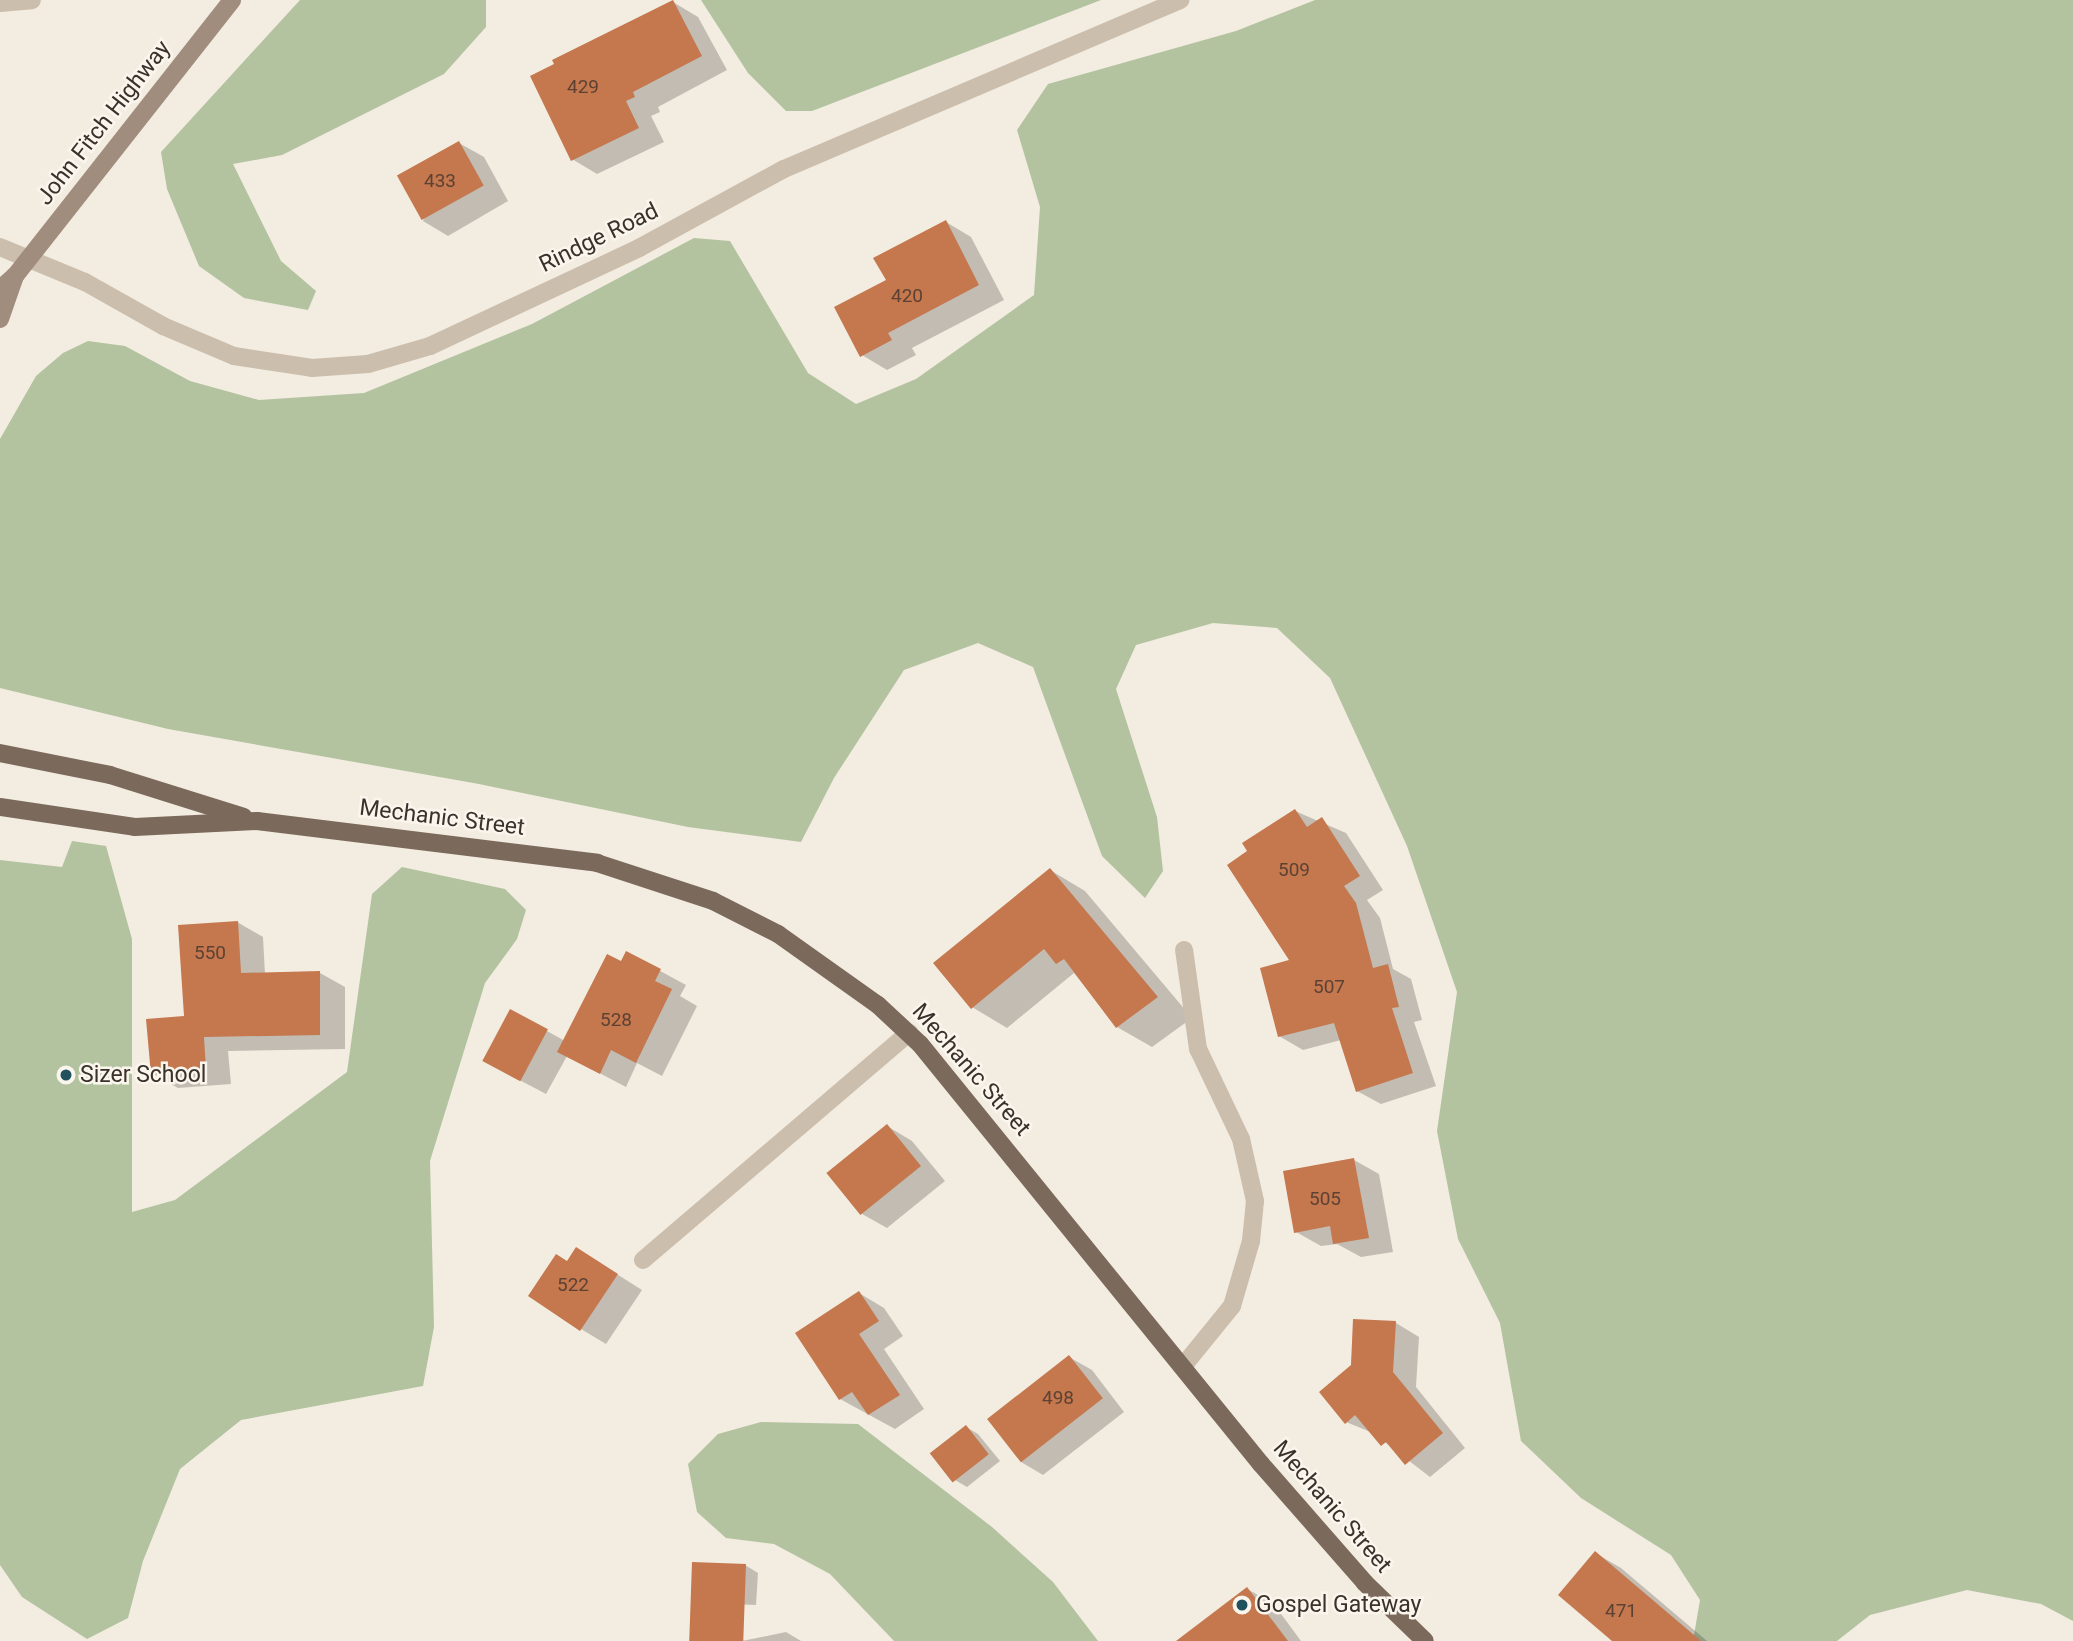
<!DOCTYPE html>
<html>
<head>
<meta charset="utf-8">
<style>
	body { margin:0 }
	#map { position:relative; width:2073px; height:1641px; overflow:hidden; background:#f3ece0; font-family:Roboto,sans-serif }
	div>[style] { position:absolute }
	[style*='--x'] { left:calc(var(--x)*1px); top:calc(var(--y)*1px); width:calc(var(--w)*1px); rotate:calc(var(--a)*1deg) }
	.green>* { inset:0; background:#b3c3a0 }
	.shadow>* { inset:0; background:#0003 }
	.building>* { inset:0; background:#c5774d; transform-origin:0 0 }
	.lane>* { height:18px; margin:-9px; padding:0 9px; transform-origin:9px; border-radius:9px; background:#ccbeac }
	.street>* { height:18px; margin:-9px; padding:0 9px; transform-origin:9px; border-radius:9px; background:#ccbeac }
	.secondary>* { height:18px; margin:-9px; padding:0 9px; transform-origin:9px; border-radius:9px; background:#a08d7d }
	.primary>* { height:18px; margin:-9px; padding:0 9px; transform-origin:9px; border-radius:9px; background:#7b6a5c }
	.dots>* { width:19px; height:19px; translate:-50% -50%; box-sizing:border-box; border:4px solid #faf6ed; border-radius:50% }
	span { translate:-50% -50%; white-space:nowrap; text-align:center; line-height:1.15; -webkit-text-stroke:5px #faf6ed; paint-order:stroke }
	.number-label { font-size:19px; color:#5d4234 }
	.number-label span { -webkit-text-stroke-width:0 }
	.street-label { font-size:23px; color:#3a312b }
	.poi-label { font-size:23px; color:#3a312b }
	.left { translate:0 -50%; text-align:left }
</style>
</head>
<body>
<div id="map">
	<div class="green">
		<div style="clip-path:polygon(300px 0,486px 0,486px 27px,444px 74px,282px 155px,233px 164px,281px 261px,316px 291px,308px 310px,244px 298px,199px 266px,167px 189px,161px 152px)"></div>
		<div style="clip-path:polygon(701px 0,1101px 0,812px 111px,786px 111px,748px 73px)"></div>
		<div style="clip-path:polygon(1315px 0,2073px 0,2073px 1621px,2041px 1604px,1967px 1590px,1870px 1615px,1837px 1641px,1693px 1641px,1700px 1600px,1671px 1555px,1581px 1498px,1521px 1441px,1500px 1323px,1458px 1239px,1437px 1131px,1457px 992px,1407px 846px,1330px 678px,1277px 628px,1213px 623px,1136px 645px,1116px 689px,1157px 817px,1163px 871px,1145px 898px,1102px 856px,1033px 667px,978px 643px,904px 670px,834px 778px,801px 842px,688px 827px,479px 784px,168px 729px,0 688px,0 439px,36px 376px,63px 353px,88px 341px,125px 346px,190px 381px,259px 400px,364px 393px,532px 324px,694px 238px,730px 241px,808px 373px,856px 404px,916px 379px,1034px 295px,1040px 207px,1017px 130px,1048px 84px,1236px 31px)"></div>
		<div style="clip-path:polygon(72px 841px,106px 846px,132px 939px,132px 1212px,175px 1200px,347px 1072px,372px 894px,402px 867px,505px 889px,526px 910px,517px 939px,485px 983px,430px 1161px,434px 1327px,423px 1386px,241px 1420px,180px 1469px,143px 1561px,128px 1618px,87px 1639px,22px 1597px,0 1565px,0 860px,62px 867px)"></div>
		<div style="clip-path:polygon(761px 1422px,858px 1424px,992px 1527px,1053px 1582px,1098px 1641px,894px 1641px,830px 1574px,774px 1544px,726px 1538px,697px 1512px,688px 1464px,718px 1434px)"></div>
	</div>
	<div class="shadow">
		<div style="clip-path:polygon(673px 2px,698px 17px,727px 70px,658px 107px,660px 112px,651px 116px,664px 142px,597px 174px,572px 159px)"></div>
		<div style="clip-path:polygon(459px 143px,484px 157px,508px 201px,448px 236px,423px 221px)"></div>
		<div style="clip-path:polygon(946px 222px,971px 237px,1004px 300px,912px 348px,916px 355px,887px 370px,862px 355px,888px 281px)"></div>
		<div style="clip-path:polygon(1295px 811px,1346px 833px,1383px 890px,1367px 900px,1380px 918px,1393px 969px,1411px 979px,1422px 1020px,1414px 1022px,1436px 1086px,1381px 1104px,1357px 1091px,1341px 1040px,1303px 1050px,1279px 1036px,1292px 961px,1250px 852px)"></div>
		<div style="clip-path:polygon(1050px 870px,1085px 891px,1192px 1018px,1152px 1047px,1117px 1027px,1074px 973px,1007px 1028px,972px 1007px)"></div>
		<div style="clip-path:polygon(237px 922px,263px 937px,265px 974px,320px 973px,345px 987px,345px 1049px,228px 1051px,231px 1084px,178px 1088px,153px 1074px)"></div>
		<div style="clip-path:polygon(627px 953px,686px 985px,680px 996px,697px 1006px,662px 1076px,637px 1063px,626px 1087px,567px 1056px,546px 1094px,510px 1075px,547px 1031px,565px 1041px)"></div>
		<div style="clip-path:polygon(887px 1126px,912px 1141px,945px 1181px,887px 1228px,862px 1214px)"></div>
		<div style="clip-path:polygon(1354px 1160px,1379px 1174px,1393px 1252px,1361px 1257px,1337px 1244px,1321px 1246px,1296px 1232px)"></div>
		<div style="clip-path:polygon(577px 1249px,642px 1290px,606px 1344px,581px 1329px,568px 1262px)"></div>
		<div style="clip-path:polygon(859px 1293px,884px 1308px,903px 1336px,884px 1349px,924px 1409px,895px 1429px,840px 1399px)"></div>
		<div style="clip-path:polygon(1355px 1321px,1396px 1323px,1419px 1337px,1416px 1387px,1465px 1448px,1430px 1477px,1373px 1433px,1346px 1422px)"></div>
		<div style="clip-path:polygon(1069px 1357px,1092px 1370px,1124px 1412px,1043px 1475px,1021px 1462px)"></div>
		<div style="clip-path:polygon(966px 1427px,978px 1434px,1000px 1461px,967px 1487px,955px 1480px)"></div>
		<div style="clip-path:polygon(1595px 1553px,1621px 1568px,1707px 1641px,1614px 1641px)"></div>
		<div style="clip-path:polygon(745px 1565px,758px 1573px,756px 1605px,705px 1603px)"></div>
		<div style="clip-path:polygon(1247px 1589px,1273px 1603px,1301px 1641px,1183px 1641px)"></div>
		<div style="clip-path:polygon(786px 1632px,801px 1641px,742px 1641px)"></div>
	</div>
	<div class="building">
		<div style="clip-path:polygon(673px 0,702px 56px,633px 92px,635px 97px,626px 101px,639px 128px,571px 161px,530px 76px,554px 64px,552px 60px)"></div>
		<div style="left:459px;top:141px;width:51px;height:71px;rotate:61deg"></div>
		<div style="clip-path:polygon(946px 220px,979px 285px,888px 333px,892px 340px,860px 357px,834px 307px,886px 280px,873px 258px)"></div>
		<div style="clip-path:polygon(1295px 809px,1307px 827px,1322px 817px,1360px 876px,1344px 886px,1356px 903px,1373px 968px,1388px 964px,1399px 1007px,1392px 1008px,1413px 1073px,1356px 1092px,1334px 1023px,1278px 1037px,1260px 968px,1289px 960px,1227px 865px,1247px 851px,1242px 843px)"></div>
		<div style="clip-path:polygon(1050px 868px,1158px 997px,1116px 1028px,1064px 959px,1056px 964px,1044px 949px,971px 1009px,933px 963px)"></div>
		<div style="clip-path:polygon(238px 921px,241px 973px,320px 971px,320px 1035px,204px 1037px,206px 1070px,151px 1075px,146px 1019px,184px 1016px,178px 925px)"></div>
		<div style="clip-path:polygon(626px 951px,661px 969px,655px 981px,672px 989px,636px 1063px,611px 1050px,600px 1074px,557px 1052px,607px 954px,621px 961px)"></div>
		<div style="left:510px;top:1009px;width:43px;height:59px;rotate:28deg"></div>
		<div style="left:887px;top:1124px;width:54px;height:78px;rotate:51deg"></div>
		<div style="clip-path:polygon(1354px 1158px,1369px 1238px,1333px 1244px,1330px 1226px,1294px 1233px,1283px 1171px)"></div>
		<div style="clip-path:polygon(576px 1247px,618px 1274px,580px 1331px,528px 1296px,556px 1254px,567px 1261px)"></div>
		<div style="clip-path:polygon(859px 1291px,879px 1321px,859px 1334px,900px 1395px,868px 1415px,852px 1392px,839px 1400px,795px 1333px)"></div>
		<div style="clip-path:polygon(1353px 1319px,1396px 1321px,1393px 1372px,1443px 1433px,1405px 1465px,1386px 1442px,1381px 1446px,1355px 1415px,1345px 1424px,1319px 1392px,1351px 1365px)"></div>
		<div style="left:1069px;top:1355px;width:55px;height:104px;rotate:52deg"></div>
		<div style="left:966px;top:1425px;width:37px;height:46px;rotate:52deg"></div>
		<div style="clip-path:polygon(1595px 1551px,1701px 1641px,1612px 1641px,1558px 1595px)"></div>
		<div style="left:692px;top:1562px;width:54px;height:79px;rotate:2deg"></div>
		<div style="clip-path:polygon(1247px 1587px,1288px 1641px,1176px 1641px)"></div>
	</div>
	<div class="lane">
		<div style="--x:0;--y:3;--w:32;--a:-5"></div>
		<div style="--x:643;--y:1260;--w:350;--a:-40.5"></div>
		<div style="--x:1184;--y:1365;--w:76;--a:-50.9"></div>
		<div style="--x:1232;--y:1306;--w:68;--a:-73.7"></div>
		<div style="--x:1251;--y:1241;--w:40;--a:-84.3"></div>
		<div style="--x:1255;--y:1201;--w:64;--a:-102.7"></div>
		<div style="--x:1241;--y:1139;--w:100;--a:-115.5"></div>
		<div style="--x:1198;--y:1049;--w:100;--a:-98"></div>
	</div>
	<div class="street">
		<div style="--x:0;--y:247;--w:92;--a:22.4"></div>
		<div style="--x:85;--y:282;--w:90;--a:29.4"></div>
		<div style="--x:163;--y:326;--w:77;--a:22.9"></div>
		<div style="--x:234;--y:356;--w:79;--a:8.7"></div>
		<div style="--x:312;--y:368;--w:56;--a:-4.1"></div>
		<div style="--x:368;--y:364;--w:65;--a:-16.2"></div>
		<div style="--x:430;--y:346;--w:231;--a:-25.1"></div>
		<div style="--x:639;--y:248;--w:165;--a:-28.6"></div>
		<div style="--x:784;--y:169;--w:431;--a:-23.1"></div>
	</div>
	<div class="secondary">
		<div style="--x:0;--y:289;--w:20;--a:-41"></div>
		<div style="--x:15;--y:276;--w:351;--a:-51.8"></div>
		<div style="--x:0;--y:319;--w:46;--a:-70.8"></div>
	</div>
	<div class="primary">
		<div style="--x:0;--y:753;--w:112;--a:11.3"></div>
		<div style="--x:110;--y:775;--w:140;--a:17.4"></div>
		<div style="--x:0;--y:807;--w:136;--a:8.4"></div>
		<div style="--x:135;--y:827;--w:122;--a:-2.8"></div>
		<div style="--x:257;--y:821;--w:343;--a:7"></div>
		<div style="--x:597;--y:863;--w:122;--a:18.1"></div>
		<div style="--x:713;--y:901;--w:73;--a:26.9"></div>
		<div style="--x:778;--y:934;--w:123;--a:35.4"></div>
		<div style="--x:878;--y:1005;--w:57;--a:42.9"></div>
		<div style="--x:920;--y:1044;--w:541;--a:50.93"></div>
		<div style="--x:1261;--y:1464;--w:158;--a:48.8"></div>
		<div style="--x:1365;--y:1583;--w:83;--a:44"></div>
	</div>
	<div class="dots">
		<div style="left:66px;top:1075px;background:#20515c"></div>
		<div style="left:1242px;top:1605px;background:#20515c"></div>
	</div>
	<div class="number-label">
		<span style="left:583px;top:87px">429</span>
		<span style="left:440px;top:181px">433</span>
		<span style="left:907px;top:296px">420</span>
		<span style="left:1294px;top:870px">509</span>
		<span style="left:210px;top:953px">550</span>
		<span style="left:1329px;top:987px">507</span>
		<span style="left:616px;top:1020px">528</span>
		<span style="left:1325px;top:1199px">505</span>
		<span style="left:573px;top:1285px">522</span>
		<span style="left:1058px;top:1398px">498</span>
		<span style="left:1621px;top:1611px">471</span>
	</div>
	<div class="street-label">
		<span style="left:104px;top:123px;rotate:-52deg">John Fitch Highway</span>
		<span style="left:599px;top:238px;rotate:-26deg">Rindge Road</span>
		<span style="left:442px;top:818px;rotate:7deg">Mechanic Street</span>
		<span style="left:971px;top:1070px;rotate:49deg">Mechanic Street</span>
		<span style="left:1332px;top:1507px;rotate:49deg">Mechanic Street</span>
	</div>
	<div class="poi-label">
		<span class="left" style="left:80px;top:1075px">Sizer School</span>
		<span class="left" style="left:1256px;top:1605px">Gospel Gateway</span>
	</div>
</div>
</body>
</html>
